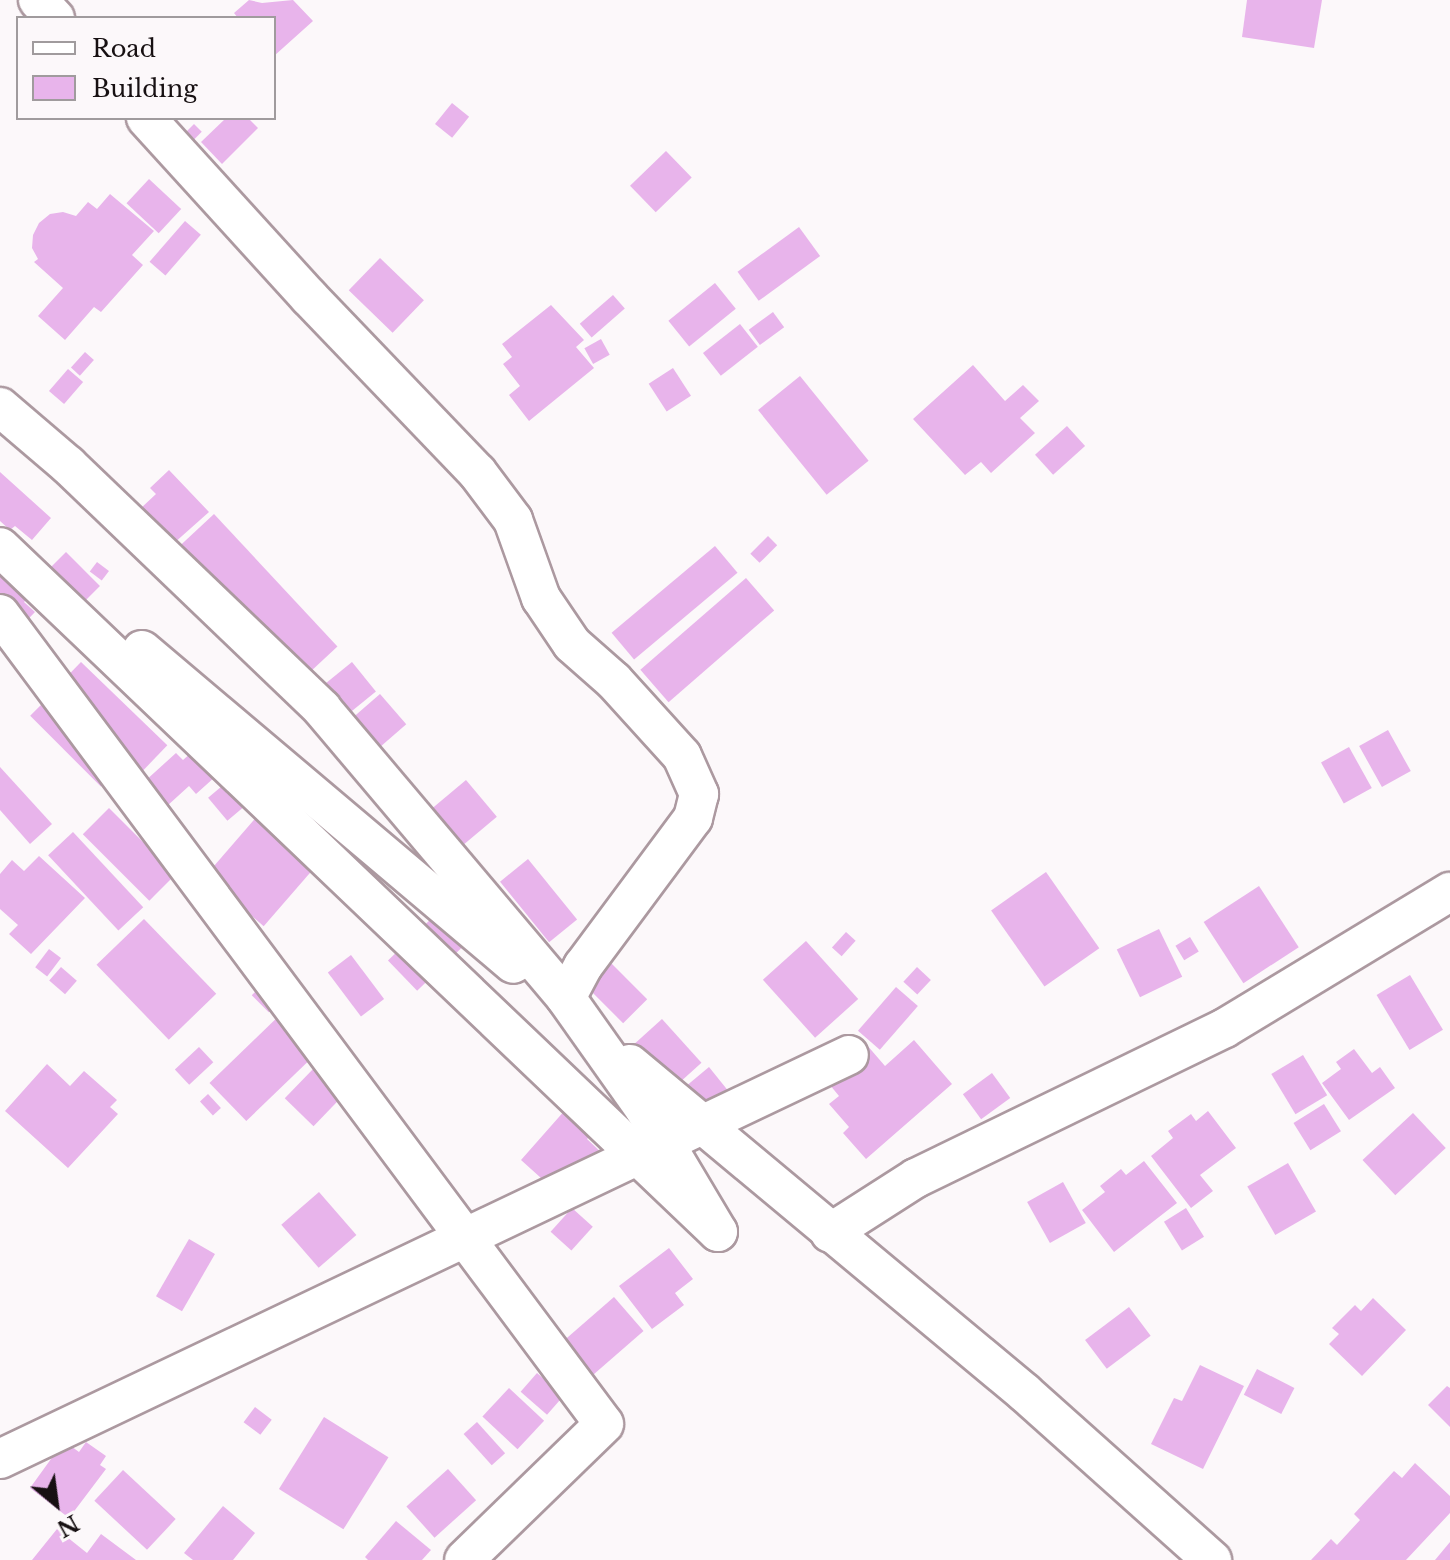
<!DOCTYPE html>
<html>
<head>
<meta charset="utf-8">
<style>
	body { margin:0 }
	#map { position:relative; width:1450px; height:1560px; overflow:hidden; background:#fcf8fa; font-family:"Libre Baskerville",serif }
	div>[style] { position:absolute }
	[style*='--x'] { left:calc(var(--x)*1px); top:calc(var(--y)*1px); width:calc(var(--w)*1px); rotate:calc(var(--a)*1deg) }
	.building>* { inset:0; background:#e8b4eb; transform-origin:0 0 }
	.roads { filter:drop-shadow(2px 0 #ac99a0) drop-shadow(-2px 0 #ac99a0) drop-shadow(0 2px #ac99a0) drop-shadow(0 -2px #ac99a0) }
	.street>* { height:38px; margin:-19px; padding:0 19px; transform-origin:19px; border-radius:19px; background:#fff }
	span { translate:-50% -50%; white-space:nowrap; text-align:center; line-height:1.15; -webkit-text-stroke:6px #fcf8fa; paint-order:stroke }
	.legend { position:absolute; left:16px; top:16px; width:260px; height:104px; box-sizing:border-box; background:#fcf8fa; border:2px solid #a09b9d; margin:0; padding:10px 14px; list-style:none; font-size:24px; color:#171012 }
	.legend li { display:flex; align-items:center; gap:16px; height:40px }
	.legend b { width:40px; border:2px solid #a09b9d }
	.north { position:absolute; left:16px; top:1464px; width:80px; height:80px; -webkit-text-stroke:6px #fcf8fa; paint-order:stroke; rotate:151deg; font-size:22px; font-weight:700; line-height:32px; text-align:center; color:#171012 }
	.north::after { content:''; display:block; margin:auto; width:28px; height:36px; background:#171012; clip-path:polygon(50% 0,100% 100%,50% 72%,0 100%) }
</style>
</head>
<body>
<div id="map">
	<div class="building">
		<div style="clip-path:polygon(249px 0,262px 3px,293px 0,313px 21px,274px 56px,274px 18px,238px 18px,234px 13px)"></div>
		<div style="clip-path:polygon(1247px 0,1322px 0,1314px 48px,1242px 37px)"></div>
		<div style="left:452px;top:103px;width:22px;height:27px;rotate:39deg"></div>
		<div style="clip-path:polygon(226px 118px,248px 118px,258px 128px,222px 164px,201px 142px)"></div>
		<div style="left:194px;top:124px;width:11px;height:18px;rotate:45deg"></div>
		<div style="left:666px;top:151px;width:37px;height:50px;rotate:46deg"></div>
		<div style="left:149px;top:179px;width:44px;height:33px;rotate:43deg"></div>
		<div style="clip-path:polygon(110px 194px,154px 231px,132px 255px,143px 265px,101px 312px,94px 307px,65px 340px,38px 316px,63px 288px,34px 262px,38px 259px,32px 248px,33px 235px,39px 223px,50px 214px,63px 212px,76px 216px,88px 202px,97px 209px)"></div>
		<div style="left:185px;top:221px;width:21px;height:54px;rotate:41deg"></div>
		<div style="left:799px;top:227px;width:36px;height:76px;rotate:54deg"></div>
		<div style="left:380px;top:258px;width:61px;height:45px;rotate:44deg"></div>
		<div style="left:715px;top:283px;width:33px;height:60px;rotate:51deg"></div>
		<div style="left:613px;top:295px;width:18px;height:44px;rotate:49deg"></div>
		<div style="clip-path:polygon(551px 305px,584px 340px,576px 347px,594px 368px,529px 421px,509px 395px,520px 386px,503px 364px,512px 357px,502px 344px)"></div>
		<div style="left:773px;top:312px;width:19px;height:30px;rotate:54deg"></div>
		<div style="left:740px;top:324px;width:29px;height:47px;rotate:52deg"></div>
		<div style="left:601px;top:339px;width:18px;height:19px;rotate:61deg"></div>
		<div style="left:85px;top:352px;width:12px;height:21px;rotate:42deg"></div>
		<div style="clip-path:polygon(973px 365px,1005px 401px,1023px 385px,1039px 401px,1020px 418px,1035px 433px,991px 473px,981px 462px,965px 475px,913px 419px)"></div>
		<div style="left:673px;top:368px;width:33px;height:29px;rotate:57deg"></div>
		<div style="left:68px;top:369px;width:20px;height:29px;rotate:41deg"></div>
		<div style="left:800px;top:376px;width:109px;height:54px;rotate:51deg"></div>
		<div style="left:1067px;top:426px;width:27px;height:43px;rotate:48deg"></div>
		<div style="clip-path:polygon(169px 470px,209px 512px,173px 544px,140px 509px,156px 494px,150px 488px)"></div>
		<div style="clip-path:polygon(0 472px,51px 518px,32px 540px,15px 526px,10px 530px,0 521px)"></div>
		<div style="left:214px;top:514px;width:181px;height:47px;rotate:47deg"></div>
		<div style="left:768px;top:536px;width:13px;height:25px;rotate:45deg"></div>
		<div style="left:715px;top:546px;width:35px;height:135px;rotate:50deg"></div>
		<div style="clip-path:polygon(0 551px,42px 584px,24px 602px,35px 612px,8px 640px,0 632px)"></div>
		<div style="left:66px;top:552px;width:48px;height:30px;rotate:45deg"></div>
		<div style="left:97px;top:562px;width:15px;height:12px;rotate:37deg"></div>
		<div style="left:746px;top:578px;width:43px;height:140px;rotate:49deg"></div>
		<div style="left:81px;top:662px;width:120px;height:38px;rotate:44deg"></div>
		<div style="left:352px;top:662px;width:38px;height:44px;rotate:51deg"></div>
		<div style="left:380px;top:694px;width:40px;height:45px;rotate:49deg"></div>
		<div style="left:50px;top:696px;width:100px;height:28px;rotate:45deg"></div>
		<div style="clip-path:polygon(243px 707px,265px 732px,196px 794px,189px 786px,145px 826px,123px 801px,176px 753px,183px 760px)"></div>
		<div style="left:1388px;top:730px;width:47px;height:33px;rotate:61deg"></div>
		<div style="left:1349px;top:747px;width:47px;height:32px;rotate:61deg"></div>
		<div style="clip-path:polygon(0 767px,52px 824px,30px 844px,0 810px)"></div>
		<div style="left:466px;top:780px;width:48px;height:51px;rotate:50deg"></div>
		<div style="left:228px;top:781px;width:30px;height:26px;rotate:50deg"></div>
		<div style="left:109px;top:808px;width:94px;height:37px;rotate:45deg"></div>
		<div style="left:260px;top:813px;width:77px;height:83px;rotate:41deg"></div>
		<div style="left:73px;top:832px;width:103px;height:34px;rotate:47deg"></div>
		<div style="clip-path:polygon(39px 856px,85px 898px,31px 954px,9px 934px,18px 925px,0 909px,0 874px,12px 860px,24px 871px)"></div>
		<div style="left:528px;top:859px;width:78px;height:36px;rotate:51deg"></div>
		<div style="left:1046px;top:872px;width:93px;height:67px;rotate:55deg"></div>
		<div style="left:1259px;top:886px;width:73px;height:66px;rotate:57deg"></div>
		<div style="left:434px;top:916px;width:42px;height:64px;rotate:46deg"></div>
		<div style="left:144px;top:919px;width:104px;height:66px;rotate:46deg"></div>
		<div style="left:1159px;top:929px;width:53px;height:47px;rotate:64deg"></div>
		<div style="left:846px;top:932px;width:13px;height:21px;rotate:42deg"></div>
		<div style="left:1190px;top:937px;width:17px;height:17px;rotate:59deg"></div>
		<div style="left:806px;top:941px;width:78px;height:58px;rotate:48deg"></div>
		<div style="left:49px;top:949px;width:15px;height:23px;rotate:37deg"></div>
		<div style="left:351px;top:955px;width:55px;height:29px;rotate:53deg"></div>
		<div style="left:609px;top:961px;width:54px;height:34px;rotate:45deg"></div>
		<div style="left:61px;top:967px;width:21px;height:18px;rotate:41deg"></div>
		<div style="left:917px;top:967px;width:19px;height:20px;rotate:43deg"></div>
		<div style="left:273px;top:974px;width:24px;height:30px;rotate:45deg"></div>
		<div style="left:1410px;top:975px;width:64px;height:39px;rotate:59deg"></div>
		<div style="left:896px;top:987px;width:29px;height:58px;rotate:41deg"></div>
		<div style="left:285px;top:1010px;width:53px;height:105px;rotate:46deg"></div>
		<div style="left:662px;top:1019px;width:59px;height:41px;rotate:48deg"></div>
		<div style="clip-path:polygon(914px 1040px,952px 1084px,866px 1159px,843px 1133px,849px 1127px,829px 1104px,839px 1096px,825px 1079px,866px 1044px,885px 1066px)"></div>
		<div style="left:199px;top:1047px;width:21px;height:33px;rotate:47deg"></div>
		<div style="clip-path:polygon(1354px 1049px,1372px 1073px,1380px 1067px,1395px 1088px,1349px 1120px,1322px 1083px,1341px 1069px,1336px 1062px)"></div>
		<div style="left:1303px;top:1055px;width:47px;height:37px;rotate:59deg"></div>
		<div style="clip-path:polygon(47px 1064px,70px 1086px,84px 1071px,117px 1100px,110px 1107px,118px 1114px,68px 1168px,5px 1111px)"></div>
		<div style="left:316px;top:1066px;width:40px;height:45px;rotate:44deg"></div>
		<div style="clip-path:polygon(709px 1067px,746px 1113px,673px 1097px)"></div>
		<div style="left:992px;top:1073px;width:31px;height:36px;rotate:54deg"></div>
		<div style="left:208px;top:1094px;width:19px;height:11px;rotate:47deg"></div>
		<div style="left:1324px;top:1104px;width:32px;height:36px;rotate:58deg"></div>
		<div style="clip-path:polygon(566px 1109px,593px 1133px,587px 1139px,607px 1158px,564px 1205px,537px 1182px,541px 1178px,521px 1160px)"></div>
		<div style="clip-path:polygon(1208px 1111px,1236px 1148px,1200px 1175px,1213px 1191px,1191px 1208px,1151px 1156px,1173px 1138px,1168px 1131px,1191px 1114px,1196px 1121px)"></div>
		<div style="left:1413px;top:1113px;width:48px;height:69px;rotate:47deg"></div>
		<div style="clip-path:polygon(1144px 1161px,1177px 1203px,1114px 1252px,1082px 1210px,1105px 1192px,1100px 1186px,1121px 1169px,1126px 1175px)"></div>
		<div style="left:1288px;top:1163px;width:56px;height:47px;rotate:60deg"></div>
		<div style="left:1063px;top:1182px;width:47px;height:41px;rotate:61deg"></div>
		<div style="left:319px;top:1192px;width:57px;height:50px;rotate:49deg"></div>
		<div style="left:572px;top:1208px;width:28px;height:32px;rotate:42deg"></div>
		<div style="left:1186px;top:1208px;width:34px;height:26px;rotate:58deg"></div>
		<div style="left:189px;top:1239px;width:30px;height:66px;rotate:30deg"></div>
		<div style="clip-path:polygon(669px 1248px,693px 1279px,675px 1293px,684px 1305px,652px 1329px,619px 1286px)"></div>
		<div style="left:614px;top:1297px;width:45px;height:83px;rotate:49deg"></div>
		<div style="clip-path:polygon(1373px 1298px,1406px 1330px,1362px 1376px,1329px 1344px,1339px 1334px,1332px 1328px,1355px 1305px,1361px 1311px)"></div>
		<div style="left:1129px;top:1307px;width:36px;height:55px;rotate:53deg"></div>
		<div style="clip-path:polygon(1200px 1365px,1244px 1386px,1203px 1469px,1151px 1444px,1174px 1398px,1182px 1401px)"></div>
		<div style="left:1257px;top:1369px;width:42px;height:29px;rotate:27deg"></div>
		<div style="left:537px;top:1373px;width:35px;height:25px;rotate:41deg"></div>
		<div style="clip-path:polygon(1447px 1386px,1450px 1388px,1450px 1427px,1428px 1405px)"></div>
		<div style="left:509px;top:1388px;width:48px;height:39px;rotate:43deg"></div>
		<div style="left:255px;top:1407px;width:21px;height:19px;rotate:37deg"></div>
		<div style="left:324px;top:1417px;width:76px;height:85px;rotate:32deg"></div>
		<div style="left:477px;top:1422px;width:42px;height:18px;rotate:48deg"></div>
		<div style="clip-path:polygon(64px 1441px,79px 1452px,86px 1442px,106px 1456px,100px 1465px,106px 1469px,69px 1518px,30px 1488px)"></div>
		<div style="clip-path:polygon(1415px 1463px,1450px 1496px,1450px 1513px,1406px 1560px,1311px 1560px,1331px 1539px,1337px 1545px,1360px 1520px,1354px 1514px,1394px 1471px,1402px 1478px)"></div>
		<div style="left:448px;top:1469px;width:42px;height:56px;rotate:48deg"></div>
		<div style="left:123px;top:1470px;width:72px;height:42px;rotate:43deg"></div>
		<div style="clip-path:polygon(223px 1506px,255px 1533px,233px 1560px,193px 1560px,184px 1553px)"></div>
		<div style="clip-path:polygon(396px 1521px,431px 1550px,422px 1560px,368px 1560px,365px 1557px)"></div>
		<div style="clip-path:polygon(57px 1529px,87px 1553px,101px 1534px,136px 1560px,32px 1560px)"></div>
		<div style="clip-path:polygon(1450px 1542px,1450px 1560px,1435px 1560px)"></div>
	</div>
	<div class="roads">
		<div class="street">
			<div style="--x:38;--y:0;--w:25;--a:47"></div>
			<div style="--x:146;--y:118;--w:242;--a:47.7"></div>
			<div style="--x:309;--y:297;--w:243;--a:46.2"></div>
			<div style="--x:477;--y:472;--w:60;--a:53.1"></div>
			<div style="--x:513;--y:520;--w:83;--a:70.3"></div>
			<div style="--x:541;--y:598;--w:55;--a:56"></div>
			<div style="--x:572;--y:644;--w:56;--a:41.4"></div>
			<div style="--x:614;--y:681;--w:101;--a:47.8"></div>
			<div style="--x:682;--y:756;--w:42;--a:65.9"></div>
			<div style="--x:699;--y:794;--w:25;--a:104"></div>
			<div style="--x:693;--y:818;--w:184;--a:126.6"></div>
			<div style="--x:583;--y:966;--w:36;--a:118"></div>
			<div style="--x:0;--y:407;--w:89;--a:40.5"></div>
			<div style="--x:68;--y:465;--w:352;--a:43.8"></div>
			<div style="--x:322;--y:709;--w:378;--a:49.8"></div>
			<div style="--x:566;--y:998;--w:135;--a:54.7"></div>
			<div style="--x:644;--y:1108;--w:144;--a:59.2"></div>
			<div style="--x:718;--y:1232;--w:992;--a:-136.35"></div>
			<div style="--x:0;--y:614;--w:1010;--a:53.29"></div>
			<div style="--x:604;--y:1424;--w:195;--a:135.8"></div>
			<div style="--x:142;--y:650;--w:486;--a:40.2"></div>
			<div style="--x:630;--y:1064;--w:514;--a:39.79"></div>
			<div style="--x:1025;--y:1393;--w:251;--a:41.8"></div>
			<div style="--x:830;--y:1233;--w:102;--a:-32.6"></div>
			<div style="--x:916;--y:1178;--w:343;--a:-25.9"></div>
			<div style="--x:1225;--y:1028;--w:263;--a:-31.2"></div>
			<div style="--x:0;--y:1459;--w:940;--a:-25.45"></div>
		</div>
	</div>
	<ul class="legend">
	<li><b style="height:10px;background:#fff"></b>Road</li>
	<li><b style="height:22px;background:#e8b4eb"></b>Building</li>
	</ul>
	<div class="north">N</div>
</div>
</body>
</html>
